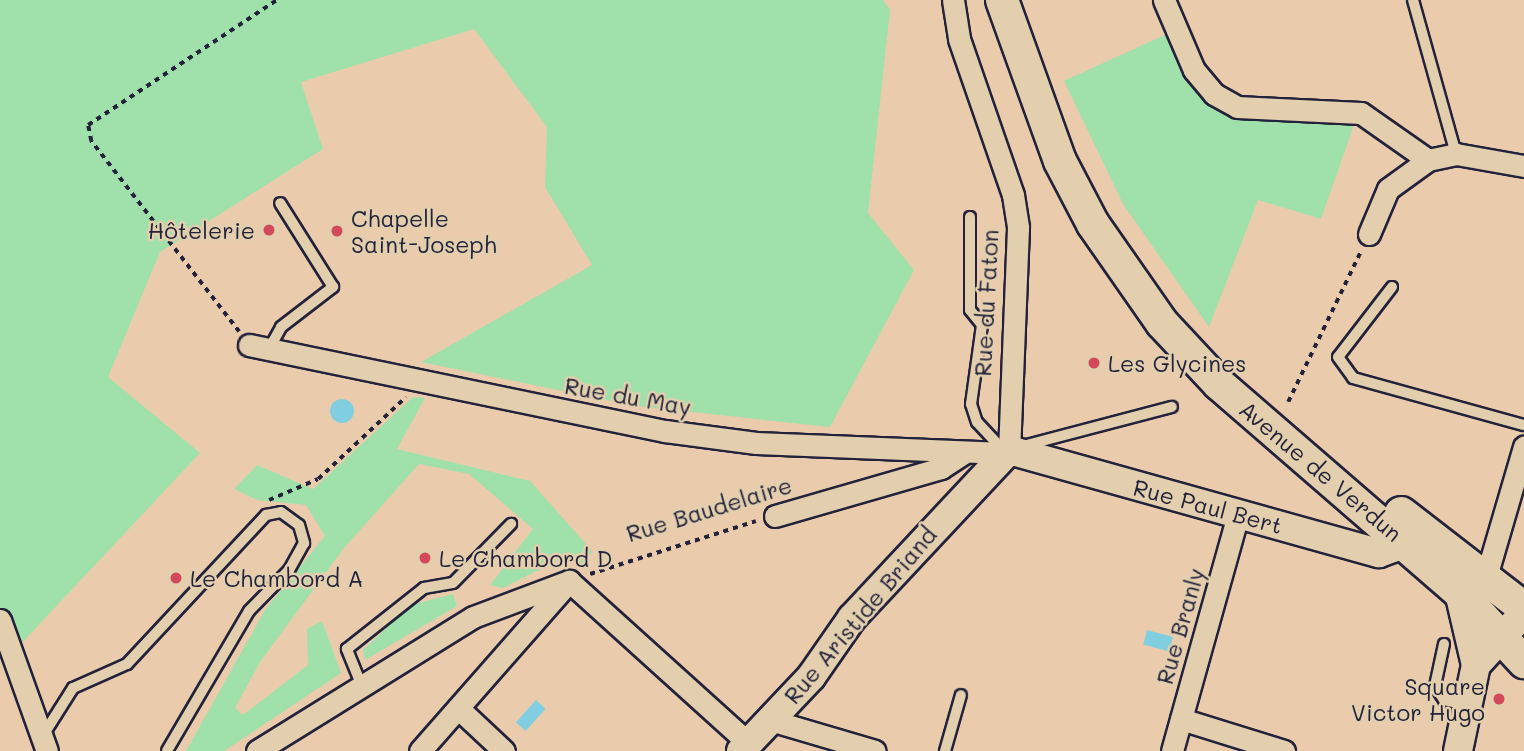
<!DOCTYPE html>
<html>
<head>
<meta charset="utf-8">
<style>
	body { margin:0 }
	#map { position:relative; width:1524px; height:751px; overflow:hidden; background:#eaccad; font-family:Mali,sans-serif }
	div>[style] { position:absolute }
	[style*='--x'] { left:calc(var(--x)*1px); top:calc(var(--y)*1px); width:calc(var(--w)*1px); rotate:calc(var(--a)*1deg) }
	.green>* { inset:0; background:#a0e0aa }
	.water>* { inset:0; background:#82cee1; transform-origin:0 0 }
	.round { border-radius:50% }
	.path>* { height:3.5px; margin-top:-1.75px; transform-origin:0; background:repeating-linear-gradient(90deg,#22223b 0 5px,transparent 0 10px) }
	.roads { filter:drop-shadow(2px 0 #22223b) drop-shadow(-2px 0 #22223b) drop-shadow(0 2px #22223b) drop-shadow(0 -2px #22223b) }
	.lane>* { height:10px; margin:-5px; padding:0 5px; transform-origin:5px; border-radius:5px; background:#e3cfae }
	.street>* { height:21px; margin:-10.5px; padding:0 10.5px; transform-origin:10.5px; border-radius:10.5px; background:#e3cfae }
	.secondary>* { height:28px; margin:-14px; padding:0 14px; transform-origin:14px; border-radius:14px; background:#e3cfae }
	.primary>* { height:32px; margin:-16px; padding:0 16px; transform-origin:16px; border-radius:16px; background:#e3cfae }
	.dots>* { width:19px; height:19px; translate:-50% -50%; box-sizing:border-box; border:4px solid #e3cfae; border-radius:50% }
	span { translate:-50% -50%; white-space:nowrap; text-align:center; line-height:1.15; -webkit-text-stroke:5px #e3cfae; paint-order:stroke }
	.poi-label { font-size:23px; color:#22223b }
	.left { translate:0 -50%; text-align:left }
	.right { translate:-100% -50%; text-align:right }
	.street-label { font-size:23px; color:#22223b }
</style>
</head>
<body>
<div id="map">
	<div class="green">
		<div style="clip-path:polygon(0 0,883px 0,890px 10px,868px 213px,914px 270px,830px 427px,636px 406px,421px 362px,592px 265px,545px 187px,547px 127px,474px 29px,301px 82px,323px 149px,160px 252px,108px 377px,200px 453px,17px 648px,0 606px)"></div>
		<div style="clip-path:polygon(1169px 33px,1217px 106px,1356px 119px,1321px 219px,1258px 200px,1209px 327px,1123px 204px,1064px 81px)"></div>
		<div style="clip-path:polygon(413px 397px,425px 398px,397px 449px,530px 481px,593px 552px,581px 565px,570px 554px,503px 588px,490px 585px,533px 529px,469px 474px,419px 464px,344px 548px,260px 662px,235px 708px,243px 715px,308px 665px,307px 629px,322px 621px,341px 673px,224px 751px,186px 751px,265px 610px,325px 536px,306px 505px,257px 500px,234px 489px,257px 465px,313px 489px)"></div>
		<div style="clip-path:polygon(453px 594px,457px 606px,365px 660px,363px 650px,411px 605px)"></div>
	</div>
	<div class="water">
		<div class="round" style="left:330px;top:399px;width:24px;height:24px"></div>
		<div style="left:1147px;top:630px;width:27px;height:15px;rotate:15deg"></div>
		<div style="left:536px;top:700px;width:13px;height:30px;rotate:42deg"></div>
	</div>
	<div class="path">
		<div style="--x:239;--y:332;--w:242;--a:-127.8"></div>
		<div style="--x:91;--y:141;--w:16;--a:-101"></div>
		<div style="--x:88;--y:125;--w:227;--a:-33.5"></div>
		<div style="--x:1288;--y:402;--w:170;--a:-64.2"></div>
		<div style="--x:269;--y:500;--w:53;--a:-23.2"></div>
		<div style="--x:318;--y:479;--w:120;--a:-43"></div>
		<div style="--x:590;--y:574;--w:174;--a:-17.7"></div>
	</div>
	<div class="roads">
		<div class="lane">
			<div style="--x:1413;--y:0;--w:160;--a:74.4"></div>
			<div style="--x:970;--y:217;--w:93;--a:90"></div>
			<div style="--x:970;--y:310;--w:19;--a:51"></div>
			<div style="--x:982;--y:325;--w:80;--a:97.9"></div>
			<div style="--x:971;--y:404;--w:19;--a:72"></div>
			<div style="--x:977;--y:422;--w:41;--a:47"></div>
			<div style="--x:1392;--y:287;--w:88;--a:127.6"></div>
			<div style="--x:1338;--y:357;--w:26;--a:54"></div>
			<div style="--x:1353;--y:378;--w:177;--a:15.4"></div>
			<div style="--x:269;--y:349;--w:25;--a:-61"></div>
			<div style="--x:281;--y:327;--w:66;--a:-37.6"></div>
			<div style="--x:333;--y:287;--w:99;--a:-122.2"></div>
			<div style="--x:1019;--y:447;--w:158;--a:-14.7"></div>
			<div style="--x:1444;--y:644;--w:43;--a:102.1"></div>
			<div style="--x:1435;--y:686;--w:17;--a:57"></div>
			<div style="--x:1444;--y:700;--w:24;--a:12"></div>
			<div style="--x:361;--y:684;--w:38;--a:-112"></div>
			<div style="--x:347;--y:649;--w:98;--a:-38.4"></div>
			<div style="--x:424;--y:588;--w:29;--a:-10"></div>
			<div style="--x:453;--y:583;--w:83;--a:-45.5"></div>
			<div style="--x:42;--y:737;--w:58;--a:-57.7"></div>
			<div style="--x:73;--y:688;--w:59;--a:-24"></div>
			<div style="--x:127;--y:664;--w:204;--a:-47"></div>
			<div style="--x:266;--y:515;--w:15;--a:-11"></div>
			<div style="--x:281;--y:512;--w:22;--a:36"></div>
			<div style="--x:299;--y:525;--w:19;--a:74"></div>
			<div style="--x:304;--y:543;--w:31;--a:119"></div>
			<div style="--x:289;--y:570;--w:57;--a:134.3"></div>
			<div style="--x:249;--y:611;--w:162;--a:120.4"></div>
			<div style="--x:945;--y:751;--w:58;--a:-74.1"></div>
		</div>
		<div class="street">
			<div style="--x:953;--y:0;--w:39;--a:81"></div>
			<div style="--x:959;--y:39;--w:165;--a:70.9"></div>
			<div style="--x:1013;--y:195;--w:33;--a:81"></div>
			<div style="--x:1018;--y:228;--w:222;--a:92.3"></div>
			<div style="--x:1164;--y:0;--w:76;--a:66.8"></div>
			<div style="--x:1194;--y:70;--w:31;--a:50"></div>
			<div style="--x:1214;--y:94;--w:26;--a:29"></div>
			<div style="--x:1237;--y:107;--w:124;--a:2.8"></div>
			<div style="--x:1361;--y:113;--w:82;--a:35"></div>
			<div style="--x:1369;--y:234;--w:49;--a:-67.1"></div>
			<div style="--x:1388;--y:189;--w:49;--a:-35.9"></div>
			<div style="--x:1428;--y:160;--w:29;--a:-12"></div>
			<div style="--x:1456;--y:154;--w:69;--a:10"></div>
			<div style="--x:249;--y:345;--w:425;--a:11.7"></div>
			<div style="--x:665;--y:431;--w:92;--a:7.5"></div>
			<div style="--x:756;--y:443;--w:248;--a:2.3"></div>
			<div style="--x:775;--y:516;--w:173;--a:-16.1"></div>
			<div style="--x:941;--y:468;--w:27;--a:-33"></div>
			<div style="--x:1485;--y:580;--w:139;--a:-73.7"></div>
			<div style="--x:569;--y:581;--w:241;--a:42.1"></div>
			<div style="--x:0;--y:620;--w:139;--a:70.3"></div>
			<div style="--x:458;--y:708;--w:63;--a:43.1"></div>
			<div style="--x:1181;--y:719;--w:108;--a:17.3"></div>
			<div style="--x:770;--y:720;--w:109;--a:16.4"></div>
			<div style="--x:257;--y:751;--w:254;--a:-31.8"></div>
			<div style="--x:473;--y:617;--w:103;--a:-20.6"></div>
			<div style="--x:420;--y:751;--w:221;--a:-48.7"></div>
			<div style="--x:1172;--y:751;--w:245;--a:-74.4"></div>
		</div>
		<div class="secondary">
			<div style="--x:1459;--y:592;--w:75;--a:76.9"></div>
			<div style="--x:741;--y:751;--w:102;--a:-46.6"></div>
			<div style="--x:811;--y:677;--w:72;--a:-55.2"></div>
			<div style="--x:852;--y:618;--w:230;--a:-46.9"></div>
			<div style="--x:1009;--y:450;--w:384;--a:15.6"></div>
			<div style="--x:1379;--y:553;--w:29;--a:-20"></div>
			<div style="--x:1406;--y:543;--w:17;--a:-54"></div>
			<div style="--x:1458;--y:751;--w:88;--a:-78.2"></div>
			<div style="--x:1476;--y:665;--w:71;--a:-47.3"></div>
		</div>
		<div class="primary">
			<div style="--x:1002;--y:0;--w:171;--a:70.2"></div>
			<div style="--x:1060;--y:161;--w:71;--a:62.4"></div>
			<div style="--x:1093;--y:224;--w:121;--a:55.1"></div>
			<div style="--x:1162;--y:323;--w:83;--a:46.9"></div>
			<div style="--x:1219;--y:384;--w:318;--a:40.9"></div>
			<div style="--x:1459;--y:592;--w:96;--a:47.1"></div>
			<div style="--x:1401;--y:513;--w:155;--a:37.7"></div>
		</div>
	</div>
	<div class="dots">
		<div style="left:269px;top:230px;background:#d1495b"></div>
		<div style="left:337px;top:231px;background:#d1495b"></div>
		<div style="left:1094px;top:363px;background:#d1495b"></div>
		<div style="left:425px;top:558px;background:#d1495b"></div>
		<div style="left:176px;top:578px;background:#d1495b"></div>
		<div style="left:1499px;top:699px;background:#d1495b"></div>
	</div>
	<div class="poi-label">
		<span class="left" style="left:351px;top:231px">Chapelle<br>Saint-Joseph</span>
		<span class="right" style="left:255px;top:230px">Hôtelerie</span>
		<span class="left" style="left:1108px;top:363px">Les Glycines</span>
		<span class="left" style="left:439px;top:558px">Le Chambord D</span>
		<span class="left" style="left:190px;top:578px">Le Chambord A</span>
		<span class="right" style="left:1485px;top:699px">Square<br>Victor Hugo</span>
	</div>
	<div class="street-label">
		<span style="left:986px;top:303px;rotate:-87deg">Rue du Faton</span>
		<span style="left:628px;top:396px;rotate:10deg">Rue du May</span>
		<span style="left:1321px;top:471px;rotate:40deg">Avenue de Verdun</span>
		<span style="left:1208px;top:506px;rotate:15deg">Rue Paul Bert</span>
		<span style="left:709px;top:509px;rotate:-17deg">Rue Baudelaire</span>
		<span style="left:860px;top:615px;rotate:-50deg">Rue Aristide Briand</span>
		<span style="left:1180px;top:626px;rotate:-74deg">Rue Branly</span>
	</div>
</div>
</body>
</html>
